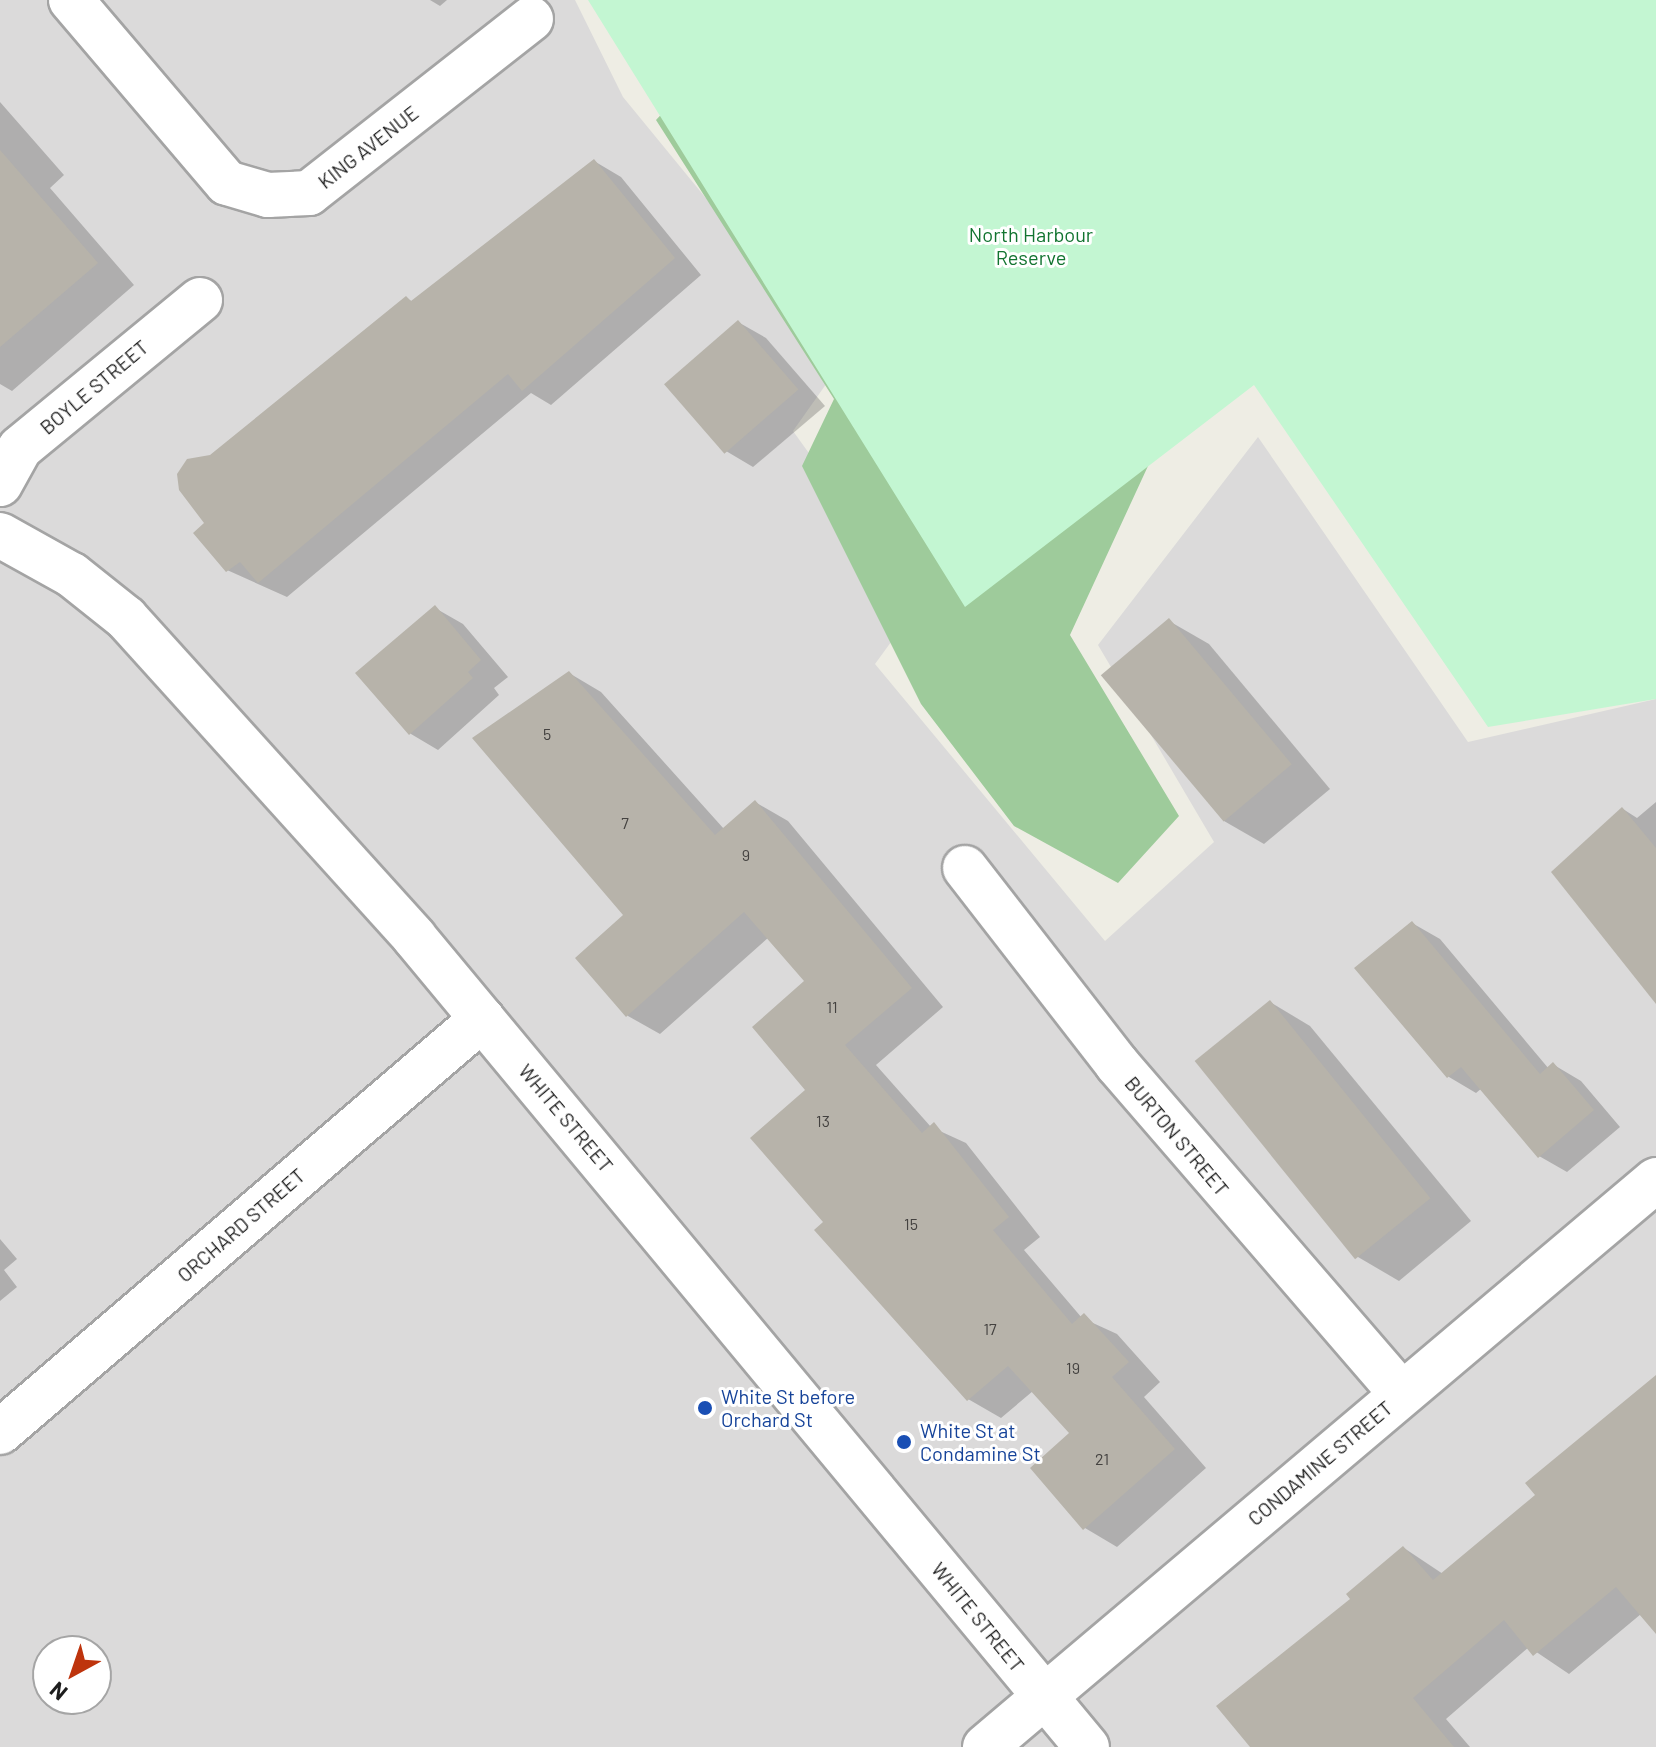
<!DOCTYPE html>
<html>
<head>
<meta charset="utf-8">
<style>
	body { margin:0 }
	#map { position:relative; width:1656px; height:1747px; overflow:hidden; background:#eeede4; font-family:Barlow,sans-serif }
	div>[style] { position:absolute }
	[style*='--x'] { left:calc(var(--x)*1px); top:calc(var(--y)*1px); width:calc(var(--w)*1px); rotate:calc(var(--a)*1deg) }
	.residential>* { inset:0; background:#dbdada }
	.forest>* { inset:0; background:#9ecb9b }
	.park>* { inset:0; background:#c3f6d2 }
	.shadow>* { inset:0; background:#0003 }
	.building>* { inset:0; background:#b7b3aa; transform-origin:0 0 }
	.roads { filter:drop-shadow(2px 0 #a4a4a4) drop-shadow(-2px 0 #a4a4a4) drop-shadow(0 2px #a4a4a4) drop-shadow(0 -2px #a4a4a4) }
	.minor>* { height:44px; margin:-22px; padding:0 22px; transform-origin:22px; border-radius:22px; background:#fff }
	.tertiary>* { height:44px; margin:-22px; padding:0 22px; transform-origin:22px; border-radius:22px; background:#fff }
	.dots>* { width:22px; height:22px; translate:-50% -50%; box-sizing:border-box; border:4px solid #fff; border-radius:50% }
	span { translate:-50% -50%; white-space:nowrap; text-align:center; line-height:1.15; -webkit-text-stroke:6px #fff; paint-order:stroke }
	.number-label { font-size:16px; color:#444240 }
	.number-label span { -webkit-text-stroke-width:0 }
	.street-label { font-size:20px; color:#1d1d1d }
	.park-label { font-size:20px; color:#127430 }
	.transit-label { font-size:20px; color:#164399 }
	.left { translate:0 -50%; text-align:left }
	.north { position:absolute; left:32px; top:1635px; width:80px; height:80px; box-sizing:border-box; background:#fff; border:2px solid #a5a5a5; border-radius:50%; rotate:220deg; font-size:22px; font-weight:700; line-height:32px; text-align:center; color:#1d1d1d }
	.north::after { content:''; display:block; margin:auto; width:28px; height:36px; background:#be340d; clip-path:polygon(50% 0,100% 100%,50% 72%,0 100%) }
</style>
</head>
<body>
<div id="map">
	<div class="residential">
		<div style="clip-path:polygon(evenodd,0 0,575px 0,623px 97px,841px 363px,793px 431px,918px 605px,875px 664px,1105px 941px,1214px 842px,1098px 645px,1258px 437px,1468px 742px,1656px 699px,1656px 1747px,0 1747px,0 0,48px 1651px,96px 1651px,96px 1699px,48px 1699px,48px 1651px)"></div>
	</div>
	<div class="forest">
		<div style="clip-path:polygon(710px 62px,1214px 323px,1070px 635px,1179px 816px,1118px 883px,1014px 826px,921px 704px,802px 466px,834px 399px,656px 120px)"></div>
	</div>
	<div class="park">
		<div style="clip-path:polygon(588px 0,1656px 0,1656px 699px,1488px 727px,1254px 385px,965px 607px)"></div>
	</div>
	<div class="shadow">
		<div style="clip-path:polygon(430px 0,447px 0,440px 6px)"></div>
		<div style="clip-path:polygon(0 102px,64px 175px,50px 188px,134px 285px,12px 391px,0 384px)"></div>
		<div style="clip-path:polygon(594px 161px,621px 177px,701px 275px,551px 405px,531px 393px,287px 597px,227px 570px,207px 523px,211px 457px,406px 298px,413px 302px)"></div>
		<div style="clip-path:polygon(738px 322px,766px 338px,825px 406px,753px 467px,726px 451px)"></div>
		<div style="clip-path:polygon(435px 608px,463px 624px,508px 677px,494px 688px,499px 695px,438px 750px,411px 734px,358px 673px)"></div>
		<div style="clip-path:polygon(1169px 621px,1209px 644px,1330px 789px,1264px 844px,1224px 821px,1103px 675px)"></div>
		<div style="clip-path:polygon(569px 673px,601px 692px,724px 829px,755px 802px,788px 821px,943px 1007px,876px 1065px,931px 1127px,966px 1143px,1040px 1237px,1024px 1250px,1082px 1318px,1117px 1334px,1160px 1382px,1144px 1397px,1206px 1468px,1117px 1547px,1085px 1528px,1072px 1433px,1033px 1391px,1001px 1418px,968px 1399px,826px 1222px,807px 1091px,807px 981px,769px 937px,660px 1034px,628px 1016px,578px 958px,626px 916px)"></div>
		<div style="clip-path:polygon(1656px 802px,1656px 988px,1623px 809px,1637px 818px)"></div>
		<div style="clip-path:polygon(1412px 923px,1440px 939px,1549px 1069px,1554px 1065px,1581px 1081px,1620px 1127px,1567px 1172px,1539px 1156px,1482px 1088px,1476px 1093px,1449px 1077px,1357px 969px)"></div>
		<div style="clip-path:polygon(1270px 1002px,1310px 1026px,1471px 1221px,1399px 1281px,1358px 1257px)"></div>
		<div style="clip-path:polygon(0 1239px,17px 1259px,4px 1270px,17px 1287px,0 1301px)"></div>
		<div style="clip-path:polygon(1656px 1376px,1656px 1624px,1641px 1614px,1569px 1674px,1529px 1647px,1446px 1719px,1470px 1747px,1253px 1747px,1352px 1599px,1404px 1548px,1443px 1574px,1538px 1495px,1528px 1484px)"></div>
	</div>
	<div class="building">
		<div style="clip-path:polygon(0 150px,98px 263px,0 347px)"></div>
		<div style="clip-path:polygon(594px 159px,675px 258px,522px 391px,508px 374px,258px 583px,240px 562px,226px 572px,193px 533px,204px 523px,179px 490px,177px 474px,187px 459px,210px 455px,406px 296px,411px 301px)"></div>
		<div style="left:738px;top:320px;width:92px;height:98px;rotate:49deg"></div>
		<div style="clip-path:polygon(435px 605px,481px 660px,468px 672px,473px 678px,409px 735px,355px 673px)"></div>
		<div style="left:1169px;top:618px;width:191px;height:89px;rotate:50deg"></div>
		<div style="clip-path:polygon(569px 671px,715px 835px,755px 800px,912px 988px,845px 1045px,922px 1133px,934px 1122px,1009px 1217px,993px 1230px,1072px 1324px,1084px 1313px,1129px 1362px,1112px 1377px,1175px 1449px,1083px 1530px,1030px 1468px,1069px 1433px,1008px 1366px,967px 1401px,814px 1230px,823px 1222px,750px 1138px,805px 1090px,752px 1027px,804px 981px,744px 912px,626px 1017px,575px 958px,623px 915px,472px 738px)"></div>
		<div style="clip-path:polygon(1622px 807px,1656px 848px,1656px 1004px,1551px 872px)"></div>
		<div style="clip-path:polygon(1412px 921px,1540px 1074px,1553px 1062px,1594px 1110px,1538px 1158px,1461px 1067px,1447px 1078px,1354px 968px)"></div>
		<div style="left:1270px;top:1000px;width:255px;height:97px;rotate:51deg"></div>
		<div style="clip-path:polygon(1656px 1375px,1656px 1634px,1616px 1587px,1533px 1656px,1504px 1620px,1413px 1698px,1454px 1747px,1250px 1747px,1216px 1706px,1350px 1599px,1346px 1594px,1403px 1546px,1433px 1580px,1535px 1495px,1525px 1483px)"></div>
	</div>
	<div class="roads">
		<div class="minor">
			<div style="--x:71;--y:0;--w:240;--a:49.6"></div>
			<div style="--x:227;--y:183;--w:43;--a:16.3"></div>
			<div style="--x:268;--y:195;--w:41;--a:-2.8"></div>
			<div style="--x:309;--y:193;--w:282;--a:-38.1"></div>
			<div style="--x:0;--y:484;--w:41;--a:-60.9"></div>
			<div style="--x:20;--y:448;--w:233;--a:-39.4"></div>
			<div style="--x:965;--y:868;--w:248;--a:52.2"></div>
			<div style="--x:1117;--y:1064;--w:435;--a:49.2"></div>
			<div style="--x:0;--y:1432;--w:635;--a:-40.59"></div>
			<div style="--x:1044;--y:1697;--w:801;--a:-40.19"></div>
		</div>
		<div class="tertiary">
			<div style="--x:0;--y:535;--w:82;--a:29.1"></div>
			<div style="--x:72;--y:575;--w:69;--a:38.5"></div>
			<div style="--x:126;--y:618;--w:430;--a:47.9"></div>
			<div style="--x:414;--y:937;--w:1053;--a:50.28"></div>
			<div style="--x:985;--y:1747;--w:77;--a:-40.3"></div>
		</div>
	</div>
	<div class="dots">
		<div style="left:705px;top:1408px;background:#1a4fb4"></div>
		<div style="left:904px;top:1442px;background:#1a4fb4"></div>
	</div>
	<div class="number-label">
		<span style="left:547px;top:734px">5</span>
		<span style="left:625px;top:823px">7</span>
		<span style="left:746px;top:855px">9</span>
		<span style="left:832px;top:1007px">11</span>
		<span style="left:823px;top:1121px">13</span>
		<span style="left:911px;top:1224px">15</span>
		<span style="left:990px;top:1329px">17</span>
		<span style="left:1073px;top:1368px">19</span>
		<span style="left:1102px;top:1459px">21</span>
	</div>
	<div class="street-label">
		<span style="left:368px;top:147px;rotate:-38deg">KING AVENUE</span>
		<span style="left:94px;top:387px;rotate:-40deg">BOYLE STREET</span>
		<span style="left:566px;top:1118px;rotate:50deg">WHITE STREET</span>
		<span style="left:1177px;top:1136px;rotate:50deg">BURTON STREET</span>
		<span style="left:241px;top:1225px;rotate:-41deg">ORCHARD STREET</span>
		<span style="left:1320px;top:1463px;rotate:-40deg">CONDAMINE STREET</span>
		<span style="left:978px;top:1617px;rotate:51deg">WHITE STREET</span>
	</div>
	<div class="park-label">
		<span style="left:1031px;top:246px">North Harbour<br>Reserve</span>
	</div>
	<div class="transit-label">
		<span class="left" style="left:721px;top:1408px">White St before<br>Orchard St</span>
		<span class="left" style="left:920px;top:1442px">White St at<br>Condamine St</span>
	</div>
	<div class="north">N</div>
</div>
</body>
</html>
